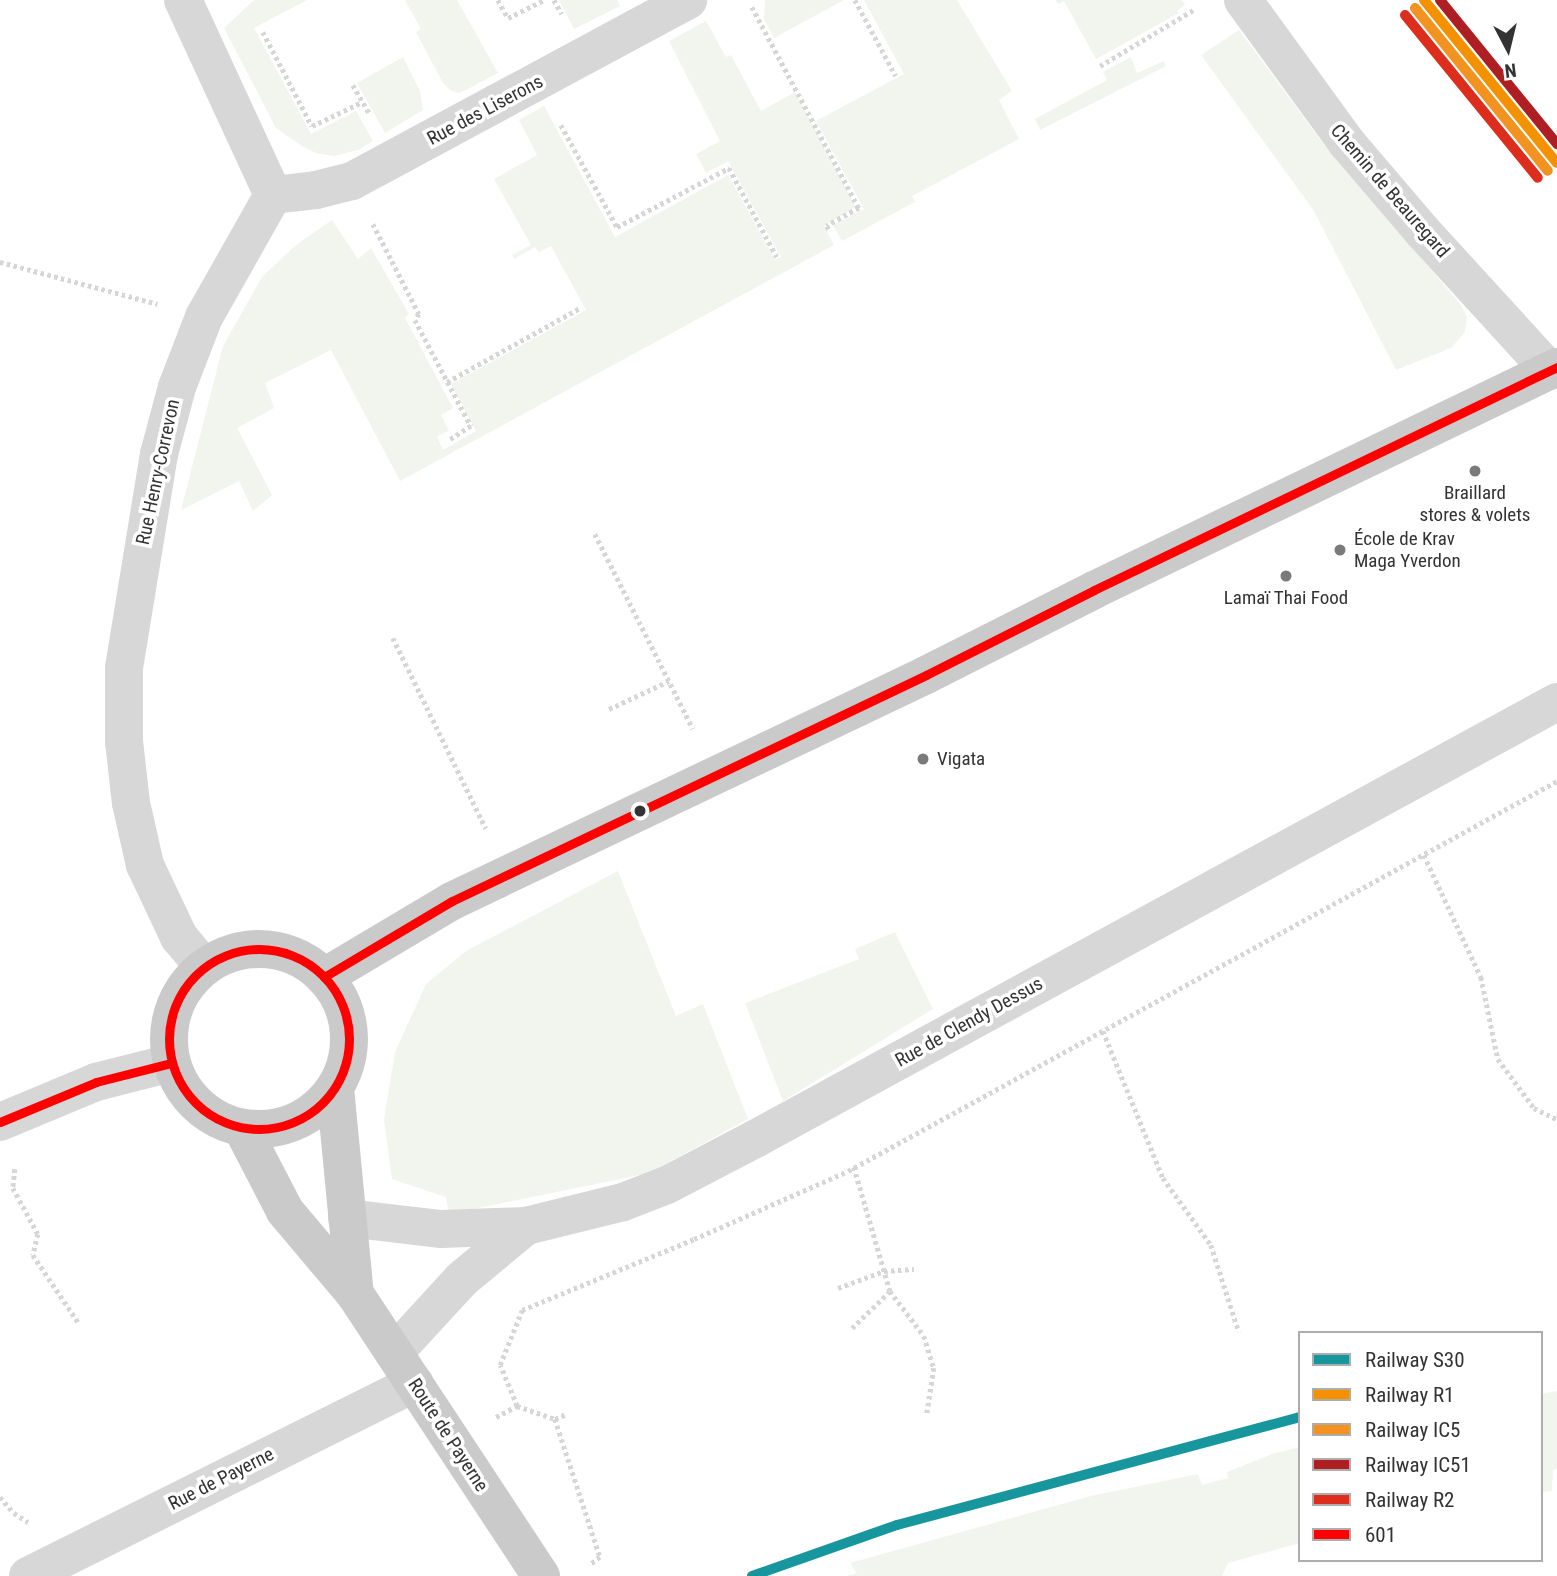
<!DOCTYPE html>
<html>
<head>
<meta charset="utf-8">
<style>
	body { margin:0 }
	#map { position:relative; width:1557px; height:1576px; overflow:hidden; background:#fff; font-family:"Roboto Condensed",sans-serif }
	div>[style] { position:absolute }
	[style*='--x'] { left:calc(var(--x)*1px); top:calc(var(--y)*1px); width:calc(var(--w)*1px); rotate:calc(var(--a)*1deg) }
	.green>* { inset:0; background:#f1f5ed }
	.path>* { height:4.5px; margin-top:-2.25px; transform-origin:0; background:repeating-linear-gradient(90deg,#d6d6d6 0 3.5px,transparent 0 7px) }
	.minor>* { height:38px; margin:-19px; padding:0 19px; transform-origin:19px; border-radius:19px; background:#d7d7d7 }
	.major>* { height:38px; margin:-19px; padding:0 19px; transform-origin:19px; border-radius:19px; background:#cacaca }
	.major>.ring { margin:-19px; padding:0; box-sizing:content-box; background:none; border:38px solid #cacaca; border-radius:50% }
	.bus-1>* { height:9px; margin:-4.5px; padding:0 4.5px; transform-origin:4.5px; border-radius:4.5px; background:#f00 }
	.bus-1>.ring { margin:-4.5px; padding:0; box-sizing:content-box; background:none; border:9px solid #f00; border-radius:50% }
	.rail-1>* { height:10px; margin:-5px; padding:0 5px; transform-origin:5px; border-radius:5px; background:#18969e }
	.rail-2>* { height:10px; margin:-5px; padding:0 5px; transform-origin:5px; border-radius:5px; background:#f39100 }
	.rail-3>* { height:10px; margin:-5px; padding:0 5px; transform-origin:5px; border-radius:5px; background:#f29220 }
	.rail-4>* { height:10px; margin:-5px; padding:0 5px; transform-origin:5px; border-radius:5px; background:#ad1f23 }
	.rail-5>* { height:10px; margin:-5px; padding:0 5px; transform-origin:5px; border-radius:5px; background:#dd2e1d }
	.dots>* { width:19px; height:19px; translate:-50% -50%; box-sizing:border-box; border:4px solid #fff; border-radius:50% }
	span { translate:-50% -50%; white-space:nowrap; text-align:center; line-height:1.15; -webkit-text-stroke:7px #fff; paint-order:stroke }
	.street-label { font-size:19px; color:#333 }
	.poi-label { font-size:19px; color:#333 }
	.left { translate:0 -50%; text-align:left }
	.legend { position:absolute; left:1298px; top:1331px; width:245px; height:231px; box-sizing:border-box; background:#fff; border:2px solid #adadad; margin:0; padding:9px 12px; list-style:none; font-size:21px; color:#333 }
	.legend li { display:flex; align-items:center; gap:14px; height:35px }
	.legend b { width:35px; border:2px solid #adadad }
	.north { position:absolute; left:1473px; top:14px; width:70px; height:70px; -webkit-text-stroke:5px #fff; paint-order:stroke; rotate:173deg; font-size:19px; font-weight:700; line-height:28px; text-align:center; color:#333 }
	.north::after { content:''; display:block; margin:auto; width:24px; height:32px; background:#333; clip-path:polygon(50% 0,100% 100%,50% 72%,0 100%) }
</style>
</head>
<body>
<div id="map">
	<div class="green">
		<div style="clip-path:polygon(254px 0,307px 0,254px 28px,311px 134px,356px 111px,373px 141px,358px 150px,334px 156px,316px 153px,302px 146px,276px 128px,224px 28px)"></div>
		<div style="clip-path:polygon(405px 0,457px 0,498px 73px,466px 90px,458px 93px,450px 90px,443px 83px,416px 32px,421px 29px)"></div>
		<div style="clip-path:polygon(559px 0,617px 0,620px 6px,574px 29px)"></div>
		<div style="clip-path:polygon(765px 0,844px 0,774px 38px,764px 20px)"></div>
		<div style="clip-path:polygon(864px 0,957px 0,1012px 91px,999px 100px,1019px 139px,912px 196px,915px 202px,842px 241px,833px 225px,864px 209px,816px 121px,904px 74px)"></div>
		<div style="clip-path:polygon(1055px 0,1182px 0,1185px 5px,1177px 11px,1179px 13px,1096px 59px,1064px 1px,1058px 4px)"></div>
		<div style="clip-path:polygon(706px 21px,726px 57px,731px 55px,761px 111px,795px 92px,856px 207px,824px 226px,834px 245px,400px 481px,331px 350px,265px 383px,274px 408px,237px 428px,272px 495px,253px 511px,239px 481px,181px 510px,223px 346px,262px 277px,296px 245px,332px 220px,358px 259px,371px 248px,409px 314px,405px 318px,453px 408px,441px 415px,449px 431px,437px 436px,443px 450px,476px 431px,451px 384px,586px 310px,551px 246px,539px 252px,535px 247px,514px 259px,512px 255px,531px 245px,494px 179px,537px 155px,519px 120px,544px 106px,615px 237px,728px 175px,775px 260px,781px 257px,728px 161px,706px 173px,696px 154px,720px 141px,669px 41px)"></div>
		<div style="clip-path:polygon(1239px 30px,1322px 142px,1461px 305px,1467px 317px,1465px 332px,1451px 348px,1396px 370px,1314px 211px,1201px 55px)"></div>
		<div style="clip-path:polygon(403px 57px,420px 91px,423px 110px,385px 133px,357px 83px)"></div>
		<div style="clip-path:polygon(1131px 57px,1137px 73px,1164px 61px,1166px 66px,1040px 130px,1035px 119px,1107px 80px,1103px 72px)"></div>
		<div style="clip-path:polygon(618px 871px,676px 1016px,703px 1004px,748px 1119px,649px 1173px,449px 1214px,446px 1197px,392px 1179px,384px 1120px,395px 1052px,426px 984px,466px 951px)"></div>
		<div style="clip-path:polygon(895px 932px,933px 1009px,783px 1101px,745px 1003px,859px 959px,855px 949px)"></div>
		<div style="clip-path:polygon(1557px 1391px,1557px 1469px,1553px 1470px,1552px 1491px,1541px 1492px,1541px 1394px)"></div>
		<div style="clip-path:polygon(1300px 1447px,1300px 1543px,1228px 1563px,1222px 1576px,847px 1576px,857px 1573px,850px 1563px,1091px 1496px,1198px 1474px,1202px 1485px,1228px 1478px,1227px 1472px,1272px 1454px)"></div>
	</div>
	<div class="path">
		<div style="--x:498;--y:0;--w:21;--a:61"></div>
		<div style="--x:508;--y:18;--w:40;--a:-26.6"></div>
		<div style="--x:554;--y:0;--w:16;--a:60"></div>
		<div style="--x:855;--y:0;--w:86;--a:61.7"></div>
		<div style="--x:752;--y:7;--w:228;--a:62"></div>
		<div style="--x:859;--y:208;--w:37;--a:151"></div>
		<div style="--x:827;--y:226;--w:6;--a:59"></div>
		<div style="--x:263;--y:32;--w:106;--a:62.5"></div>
		<div style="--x:312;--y:126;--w:55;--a:-25.6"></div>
		<div style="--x:1100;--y:66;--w:111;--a:-31"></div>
		<div style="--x:353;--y:85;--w:34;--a:60"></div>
		<div style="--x:561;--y:125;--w:116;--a:61.2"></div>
		<div style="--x:617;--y:227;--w:127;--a:-27.8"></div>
		<div style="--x:729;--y:168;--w:101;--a:61.7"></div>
		<div style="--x:373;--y:224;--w:101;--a:62.9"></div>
		<div style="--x:419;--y:314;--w:7;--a:124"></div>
		<div style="--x:415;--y:320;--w:120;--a:62.2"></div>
		<div style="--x:471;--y:426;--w:27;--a:147"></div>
		<div style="--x:0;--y:262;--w:163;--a:14.9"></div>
		<div style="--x:447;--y:382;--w:152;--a:-29.1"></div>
		<div style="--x:595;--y:534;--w:218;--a:63.3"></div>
		<div style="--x:393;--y:638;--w:212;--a:64"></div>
		<div style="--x:609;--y:709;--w:66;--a:-25"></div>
		<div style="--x:1424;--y:855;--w:135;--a:65"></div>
		<div style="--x:1481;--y:977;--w:84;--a:78.3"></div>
		<div style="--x:1498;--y:1059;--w:61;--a:53.7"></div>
		<div style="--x:1534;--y:1108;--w:25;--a:26"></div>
		<div style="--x:1103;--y:1031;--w:159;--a:67.8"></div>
		<div style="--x:1163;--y:1178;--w:82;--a:54.4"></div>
		<div style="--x:1211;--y:1245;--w:91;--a:72.2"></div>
		<div style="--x:854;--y:1167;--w:129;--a:73.8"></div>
		<div style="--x:890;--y:1291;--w:56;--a:52.9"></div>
		<div style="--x:924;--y:1336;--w:34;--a:73"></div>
		<div style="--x:934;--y:1368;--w:47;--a:98.7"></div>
		<div style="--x:15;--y:1169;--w:19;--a:96"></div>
		<div style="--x:13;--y:1188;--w:52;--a:61.5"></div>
		<div style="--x:38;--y:1234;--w:22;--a:103"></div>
		<div style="--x:33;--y:1255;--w:81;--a:56.1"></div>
		<div style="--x:838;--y:1288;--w:49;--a:-20.3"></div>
		<div style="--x:884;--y:1271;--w:30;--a:-4"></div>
		<div style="--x:852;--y:1328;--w:53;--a:-44.2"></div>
		<div style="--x:517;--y:1406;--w:44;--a:-112.5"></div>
		<div style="--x:500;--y:1365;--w:59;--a:-68.2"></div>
		<div style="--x:522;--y:1310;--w:186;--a:-22.4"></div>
		<div style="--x:694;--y:1239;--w:168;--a:-23.8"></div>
		<div style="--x:848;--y:1171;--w:809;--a:-28.81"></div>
		<div style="--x:496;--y:1417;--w:24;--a:-28"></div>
		<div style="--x:517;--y:1406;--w:40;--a:18.9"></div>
		<div style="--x:555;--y:1419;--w:145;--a:71.9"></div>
		<div style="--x:600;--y:1557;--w:14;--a:141"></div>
		<div style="--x:555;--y:1419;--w:12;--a:-24"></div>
		<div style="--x:0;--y:1497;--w:21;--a:49"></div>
		<div style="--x:14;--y:1513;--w:17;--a:33"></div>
	</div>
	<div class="minor">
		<div style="--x:183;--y:0;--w:215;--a:65.2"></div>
		<div style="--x:273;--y:195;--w:140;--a:119.5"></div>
		<div style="--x:204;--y:317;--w:75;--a:111.1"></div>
		<div style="--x:177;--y:387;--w:69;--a:105"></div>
		<div style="--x:159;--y:454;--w:217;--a:99.3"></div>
		<div style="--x:124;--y:668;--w:73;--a:90"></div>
		<div style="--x:124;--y:741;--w:62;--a:83.6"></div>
		<div style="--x:131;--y:803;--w:64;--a:77.3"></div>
		<div style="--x:145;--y:865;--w:80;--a:64.7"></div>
		<div style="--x:179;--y:937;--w:39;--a:50"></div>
		<div style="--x:1243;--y:0;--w:177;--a:54"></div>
		<div style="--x:1347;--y:143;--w:117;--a:49.5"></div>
		<div style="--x:1423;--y:232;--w:188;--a:47.6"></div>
		<div style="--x:273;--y:195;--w:43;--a:-6.6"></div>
		<div style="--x:316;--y:190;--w:37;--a:-14"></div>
		<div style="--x:352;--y:181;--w:382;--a:-28.3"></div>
		<div style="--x:0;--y:1122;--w:104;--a:-22.6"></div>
		<div style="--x:96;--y:1082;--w:77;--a:-14.2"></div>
		<div style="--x:347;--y:1218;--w:95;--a:6.7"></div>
		<div style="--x:441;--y:1229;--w:85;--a:-2"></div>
		<div style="--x:526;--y:1226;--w:100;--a:-13.9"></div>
		<div style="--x:623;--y:1202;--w:47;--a:-21.1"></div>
		<div style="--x:667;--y:1185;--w:99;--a:-27.6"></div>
		<div style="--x:755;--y:1139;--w:913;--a:-28.59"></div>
		<div style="--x:394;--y:1353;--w:100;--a:-47.4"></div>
		<div style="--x:462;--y:1279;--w:83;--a:-39.6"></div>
		<div style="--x:28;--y:1576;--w:432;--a:-26.5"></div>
	</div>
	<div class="major">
		<div class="ring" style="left:169px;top:949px;width:142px;height:142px"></div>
		<div style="--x:324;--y:977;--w:149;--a:-30.7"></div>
		<div style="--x:452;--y:901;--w:525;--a:-25.49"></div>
		<div style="--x:926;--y:675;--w:188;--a:-26.8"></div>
		<div style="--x:1094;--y:590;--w:514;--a:-25.72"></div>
		<div style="--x:335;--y:1088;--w:207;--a:84.5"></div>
		<div style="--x:242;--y:1128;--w:93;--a:62.6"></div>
		<div style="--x:285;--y:1211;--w:109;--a:49.9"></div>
		<div style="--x:355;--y:1294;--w:338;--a:56.6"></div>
	</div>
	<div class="bus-1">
		<div class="ring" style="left:169px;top:949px;width:171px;height:171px"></div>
		<div style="--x:324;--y:977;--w:149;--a:-30.7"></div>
		<div style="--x:452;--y:901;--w:525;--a:-25.49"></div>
		<div style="--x:926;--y:675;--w:188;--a:-26.8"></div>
		<div style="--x:1094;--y:590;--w:514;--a:-25.72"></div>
		<div style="--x:0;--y:1122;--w:104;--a:-22.6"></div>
		<div style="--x:96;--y:1082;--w:77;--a:-14.2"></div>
	</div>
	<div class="rail-1">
		<div style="--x:752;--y:1576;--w:154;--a:-19.4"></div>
		<div style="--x:897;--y:1525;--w:417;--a:-15"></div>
	</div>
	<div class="rail-2">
		<div style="--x:1424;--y:0;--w:210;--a:50.8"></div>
	</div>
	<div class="rail-3">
		<div style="--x:1415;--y:8;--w:210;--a:50.8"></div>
	</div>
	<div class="rail-4">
		<div style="--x:1440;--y:0;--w:186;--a:50.9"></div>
	</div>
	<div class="rail-5">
		<div style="--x:1405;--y:15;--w:210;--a:50.8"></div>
	</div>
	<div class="dots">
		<div style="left:1475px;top:471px;background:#7a7a7a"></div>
		<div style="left:1340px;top:550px;background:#7a7a7a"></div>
		<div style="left:1286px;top:576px;background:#7a7a7a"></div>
		<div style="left:923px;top:759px;background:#7a7a7a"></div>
		<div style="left:640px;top:811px;background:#333"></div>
	</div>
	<div class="street-label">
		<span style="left:485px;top:110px;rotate:-28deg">Rue des Liserons</span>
		<span style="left:1390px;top:191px;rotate:49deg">Chemin de Beauregard</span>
		<span style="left:158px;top:472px;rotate:-78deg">Rue Henry-Correvon</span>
		<span style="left:969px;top:1022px;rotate:-29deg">Rue de Clendy Dessus</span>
		<span style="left:448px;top:1435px;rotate:57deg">Route de Payerne</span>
		<span style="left:221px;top:1479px;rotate:-27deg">Rue de Payerne</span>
	</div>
	<div class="poi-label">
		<span style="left:1475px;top:504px">Braillard<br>stores &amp; volets</span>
		<span class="left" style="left:1354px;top:550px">École de Krav<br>Maga Yverdon</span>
		<span style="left:1286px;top:598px">Lamaï Thai Food</span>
		<span class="left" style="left:937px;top:759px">Vigata</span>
	</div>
	<ul class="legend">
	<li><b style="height:9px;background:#18969e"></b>Railway S30</li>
	<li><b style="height:9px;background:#f39100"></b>Railway R1</li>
	<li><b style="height:9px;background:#f29220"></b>Railway IC5</li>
	<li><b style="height:9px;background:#ad1f23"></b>Railway IC51</li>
	<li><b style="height:9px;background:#dd2e1d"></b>Railway R2</li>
	<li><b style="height:9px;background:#f00"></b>601</li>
	</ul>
	<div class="north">N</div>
</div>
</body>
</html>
